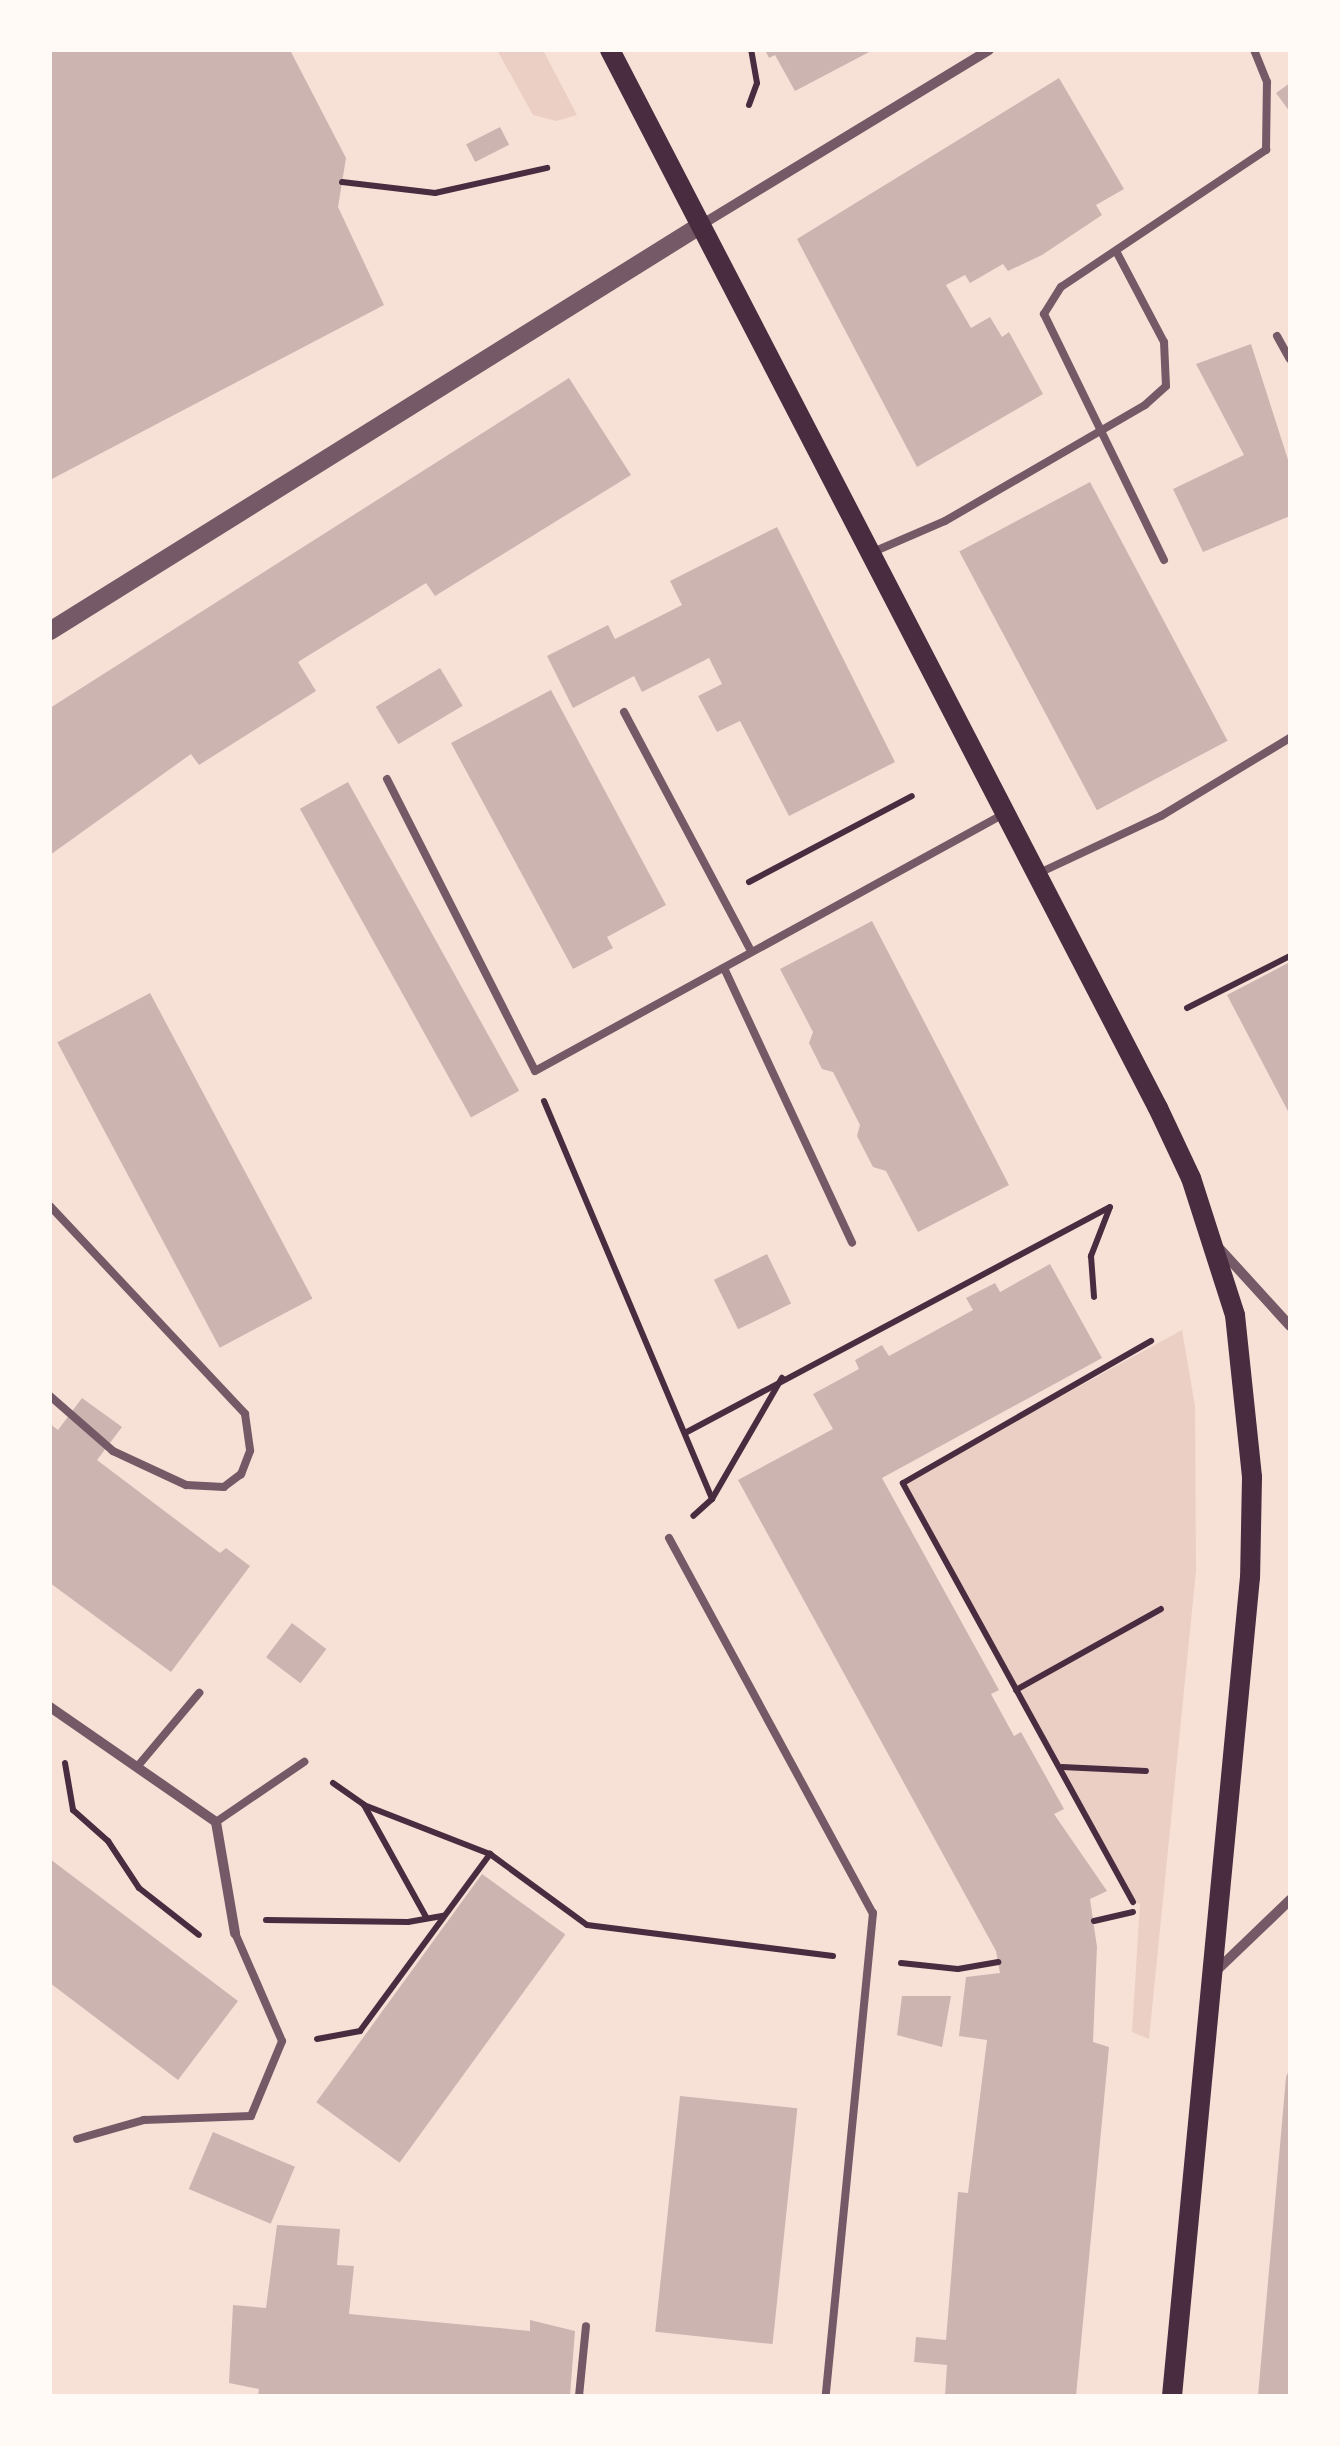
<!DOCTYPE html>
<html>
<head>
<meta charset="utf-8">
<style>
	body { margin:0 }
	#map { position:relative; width:1340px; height:2446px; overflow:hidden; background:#f7e1d7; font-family:"Open Sans",sans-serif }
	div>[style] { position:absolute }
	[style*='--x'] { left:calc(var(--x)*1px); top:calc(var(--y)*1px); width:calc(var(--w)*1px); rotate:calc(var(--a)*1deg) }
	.green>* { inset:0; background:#ebcfc5 }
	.building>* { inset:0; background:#ccb4b1; transform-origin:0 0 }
	.path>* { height:6px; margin:-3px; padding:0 3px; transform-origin:3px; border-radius:3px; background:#4a2c40 }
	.service>* { height:8px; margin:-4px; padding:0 4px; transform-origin:4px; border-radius:4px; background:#755966 }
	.minor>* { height:10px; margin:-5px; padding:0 5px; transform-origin:5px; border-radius:5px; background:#755966 }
	.tertiary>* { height:18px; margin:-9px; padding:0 9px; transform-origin:9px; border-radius:9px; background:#755966 }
	.secondary>* { height:20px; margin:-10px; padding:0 10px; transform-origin:10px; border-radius:10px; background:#4a2c40 }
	span { translate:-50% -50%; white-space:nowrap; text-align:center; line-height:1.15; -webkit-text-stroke:8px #fffaf5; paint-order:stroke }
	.frame { position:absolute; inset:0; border:52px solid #fffaf5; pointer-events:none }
</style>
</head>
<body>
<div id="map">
	<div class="green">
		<div style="clip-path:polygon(497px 50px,543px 50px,577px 115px,556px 121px,533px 115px)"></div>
		<div style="clip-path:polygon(1182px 1330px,1195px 1406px,1196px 1571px,1149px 2039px,1132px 2032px,1140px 1904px,1133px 1902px,903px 1483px)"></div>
	</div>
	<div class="building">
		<div style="clip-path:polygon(50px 50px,290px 50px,346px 158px,338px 207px,384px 305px,50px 480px)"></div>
		<div style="clip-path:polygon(765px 50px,873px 50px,795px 91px,775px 55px,769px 58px)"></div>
		<div style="clip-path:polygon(1059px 78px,1124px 189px,1096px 205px,1102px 215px,1042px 255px,1008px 271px,1003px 264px,970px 283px,965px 275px,946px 285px,971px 328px,990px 317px,1002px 337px,1009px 332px,1043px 394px,917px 467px,797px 239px)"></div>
		<div style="clip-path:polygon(1290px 83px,1290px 112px,1276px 93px)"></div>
		<div style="left:500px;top:127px;width:20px;height:38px;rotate:63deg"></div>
		<div style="clip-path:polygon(1251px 344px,1290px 466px,1290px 516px,1203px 552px,1173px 489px,1244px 455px,1196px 364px)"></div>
		<div style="clip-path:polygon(569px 378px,631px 475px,435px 596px,426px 583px,298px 662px,316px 691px,199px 765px,191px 754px,50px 855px,50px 708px)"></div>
		<div style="left:1090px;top:482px;width:293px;height:148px;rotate:62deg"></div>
		<div style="clip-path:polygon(777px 527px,895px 762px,789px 816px,740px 721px,717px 732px,698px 696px,722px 684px,709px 658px,642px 692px,634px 676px,573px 708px,547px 656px,608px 625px,615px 639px,682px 605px,670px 581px)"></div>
		<div style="left:440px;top:668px;width:44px;height:75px;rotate:59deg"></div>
		<div style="clip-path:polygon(551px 690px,666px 905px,607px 937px,613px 948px,573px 969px,451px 743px)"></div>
		<div style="left:348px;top:782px;width:353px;height:55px;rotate:61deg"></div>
		<div style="clip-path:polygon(872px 921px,1009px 1185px,918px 1232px,886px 1171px,873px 1167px,857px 1136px,860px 1125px,833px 1072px,822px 1069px,809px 1043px,813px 1032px,780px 969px)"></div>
		<div style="clip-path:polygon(1290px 962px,1290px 1115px,1227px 995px)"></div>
		<div style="left:150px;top:993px;width:346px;height:105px;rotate:62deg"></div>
		<div style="left:767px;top:1254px;width:55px;height:59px;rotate:64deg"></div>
		<div style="clip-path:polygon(1050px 1264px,1102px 1358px,882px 1478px,999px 1690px,991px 1694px,1014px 1736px,1021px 1732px,1064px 1809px,1054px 1814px,1107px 1891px,1090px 1899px,1097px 1947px,1093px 2042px,1109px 2047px,1076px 2396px,945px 2396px,947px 2365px,914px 2362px,916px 2337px,946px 2340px,958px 2192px,968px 2193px,987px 2040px,959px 2036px,966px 1977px,1000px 1973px,996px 1951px,738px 1480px,833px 1429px,813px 1394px,859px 1369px,855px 1360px,882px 1345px,889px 1356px,973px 1310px,966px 1298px,995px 1283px,1000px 1292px)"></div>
		<div style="clip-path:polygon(82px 1398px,122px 1427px,97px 1460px,220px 1553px,226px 1548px,250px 1566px,171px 1672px,50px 1583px,50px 1424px,58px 1430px)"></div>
		<div style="left:292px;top:1623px;width:43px;height:43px;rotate:37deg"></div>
		<div style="clip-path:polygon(50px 1859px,238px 2001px,178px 2080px,50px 1983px)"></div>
		<div style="left:482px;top:1874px;width:103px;height:282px;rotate:36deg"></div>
		<div style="clip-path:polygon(902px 1996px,951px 1996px,942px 2047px,897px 2035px)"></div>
		<div style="clip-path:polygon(1290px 2068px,1290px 2396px,1258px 2396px,1286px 2077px)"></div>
		<div style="left:680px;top:2096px;width:118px;height:237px;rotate:6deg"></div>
		<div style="left:213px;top:2132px;width:89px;height:62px;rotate:23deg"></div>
		<div style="clip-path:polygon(277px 2225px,340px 2229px,337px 2265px,354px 2266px,349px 2314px,530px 2331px,530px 2320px,575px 2331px,570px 2396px,258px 2396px,259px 2389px,229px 2383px,233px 2305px,266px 2308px)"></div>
	</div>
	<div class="path">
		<div style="--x:749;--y:105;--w:23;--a:-70"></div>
		<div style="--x:757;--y:83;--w:34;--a:-100"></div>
		<div style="--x:342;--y:182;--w:94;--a:6.7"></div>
		<div style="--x:435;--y:193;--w:115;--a:-12.6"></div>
		<div style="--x:749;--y:882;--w:184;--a:-27.8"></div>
		<div style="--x:1187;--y:1008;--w:115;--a:-26.8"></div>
		<div style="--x:544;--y:1101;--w:432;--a:67.1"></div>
		<div style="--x:712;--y:1499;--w:25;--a:138"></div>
		<div style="--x:685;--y:1433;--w:481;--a:-28"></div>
		<div style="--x:1110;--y:1207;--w:53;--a:111.2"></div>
		<div style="--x:1091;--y:1256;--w:41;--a:85.8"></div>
		<div style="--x:712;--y:1499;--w:140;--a:-60"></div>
		<div style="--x:1016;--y:1690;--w:166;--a:-29.2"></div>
		<div style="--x:65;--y:1763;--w:48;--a:80.3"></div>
		<div style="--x:73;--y:1810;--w:47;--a:41.5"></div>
		<div style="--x:108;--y:1841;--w:56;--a:56.6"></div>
		<div style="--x:139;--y:1888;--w:76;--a:38.1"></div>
		<div style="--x:1062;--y:1767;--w:84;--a:2.7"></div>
		<div style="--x:333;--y:1783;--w:38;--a:35"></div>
		<div style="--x:364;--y:1805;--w:135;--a:21.3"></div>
		<div style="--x:490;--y:1854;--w:120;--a:36.2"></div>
		<div style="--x:587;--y:1925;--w:248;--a:7.2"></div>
		<div style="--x:364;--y:1805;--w:128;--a:61"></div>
		<div style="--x:1133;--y:1902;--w:478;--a:-118.8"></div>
		<div style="--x:903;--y:1483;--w:286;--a:-29.8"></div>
		<div style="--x:266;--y:1920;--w:142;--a:0.8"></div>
		<div style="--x:408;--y:1922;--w:36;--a:-10"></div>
		<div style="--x:1094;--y:1921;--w:40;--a:-13"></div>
		<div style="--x:901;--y:1963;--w:57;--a:6"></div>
		<div style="--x:958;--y:1969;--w:41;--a:-9.9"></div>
		<div style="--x:317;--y:2039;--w:44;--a:-10.5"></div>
		<div style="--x:360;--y:2031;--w:220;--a:-53.7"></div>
	</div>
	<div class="service">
		<div style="--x:1277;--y:336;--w:26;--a:61"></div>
		<div style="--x:873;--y:552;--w:78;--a:-23.3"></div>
		<div style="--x:945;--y:521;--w:231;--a:-30.1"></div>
		<div style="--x:1145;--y:405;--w:28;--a:-42"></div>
		<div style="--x:1166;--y:386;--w:44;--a:-92.6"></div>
		<div style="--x:1164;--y:342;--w:103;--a:-117.8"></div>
		<div style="--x:1164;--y:560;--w:274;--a:-116"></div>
		<div style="--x:1044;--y:314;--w:32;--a:-58"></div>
		<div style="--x:1061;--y:287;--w:247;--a:-33.8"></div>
		<div style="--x:1266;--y:150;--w:68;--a:-89.2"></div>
		<div style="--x:1267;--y:82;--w:35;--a:-112"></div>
		<div style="--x:624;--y:712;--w:271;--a:62"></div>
		<div style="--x:387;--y:779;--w:327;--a:63.1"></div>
		<div style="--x:535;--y:1071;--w:533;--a:-28.73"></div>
		<div style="--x:1037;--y:874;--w:137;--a:-25.1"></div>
		<div style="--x:1161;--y:816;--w:151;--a:-31.2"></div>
		<div style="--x:724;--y:968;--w:303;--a:65"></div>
		<div style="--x:50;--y:1206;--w:285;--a:46.8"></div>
		<div style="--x:245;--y:1414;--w:37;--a:82"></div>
		<div style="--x:250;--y:1451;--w:25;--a:111"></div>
		<div style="--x:241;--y:1474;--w:21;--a:143"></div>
		<div style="--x:224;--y:1487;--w:38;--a:-177"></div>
		<div style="--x:186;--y:1485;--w:81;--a:-155"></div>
		<div style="--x:113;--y:1451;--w:84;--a:-138.9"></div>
		<div style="--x:669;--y:1538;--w:427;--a:61.5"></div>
		<div style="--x:873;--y:1913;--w:485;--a:95.6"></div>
		<div style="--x:137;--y:1767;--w:97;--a:-50"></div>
		<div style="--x:216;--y:1822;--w:107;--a:-34.3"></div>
		<div style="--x:77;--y:2139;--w:70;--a:-15.8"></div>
		<div style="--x:144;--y:2120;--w:107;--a:-2.1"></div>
		<div style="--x:251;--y:2116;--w:81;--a:-67.5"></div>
		<div style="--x:282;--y:2041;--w:118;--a:-113.5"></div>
		<div style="--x:579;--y:2396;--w:70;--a:-84.3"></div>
	</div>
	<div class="minor">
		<div style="--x:701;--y:225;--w:337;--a:-31.3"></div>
		<div style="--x:1220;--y:1249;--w:104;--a:47.7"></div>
		<div style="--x:50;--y:1707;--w:202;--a:34.7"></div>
		<div style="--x:216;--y:1822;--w:113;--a:80.3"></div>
		<div style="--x:1216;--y:1971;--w:103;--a:-43.8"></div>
	</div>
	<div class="tertiary">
		<div style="--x:50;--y:631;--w:767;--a:-31.95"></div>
	</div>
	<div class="secondary">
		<div style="--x:610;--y:50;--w:1191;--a:62.62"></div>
		<div style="--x:1158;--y:1108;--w:77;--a:64.8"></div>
		<div style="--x:1191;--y:1178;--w:144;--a:72.2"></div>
		<div style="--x:1235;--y:1315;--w:163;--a:84"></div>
		<div style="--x:1252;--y:1477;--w:100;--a:91.1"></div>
		<div style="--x:1250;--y:1577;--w:823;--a:95.44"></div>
	</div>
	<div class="frame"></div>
</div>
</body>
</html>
